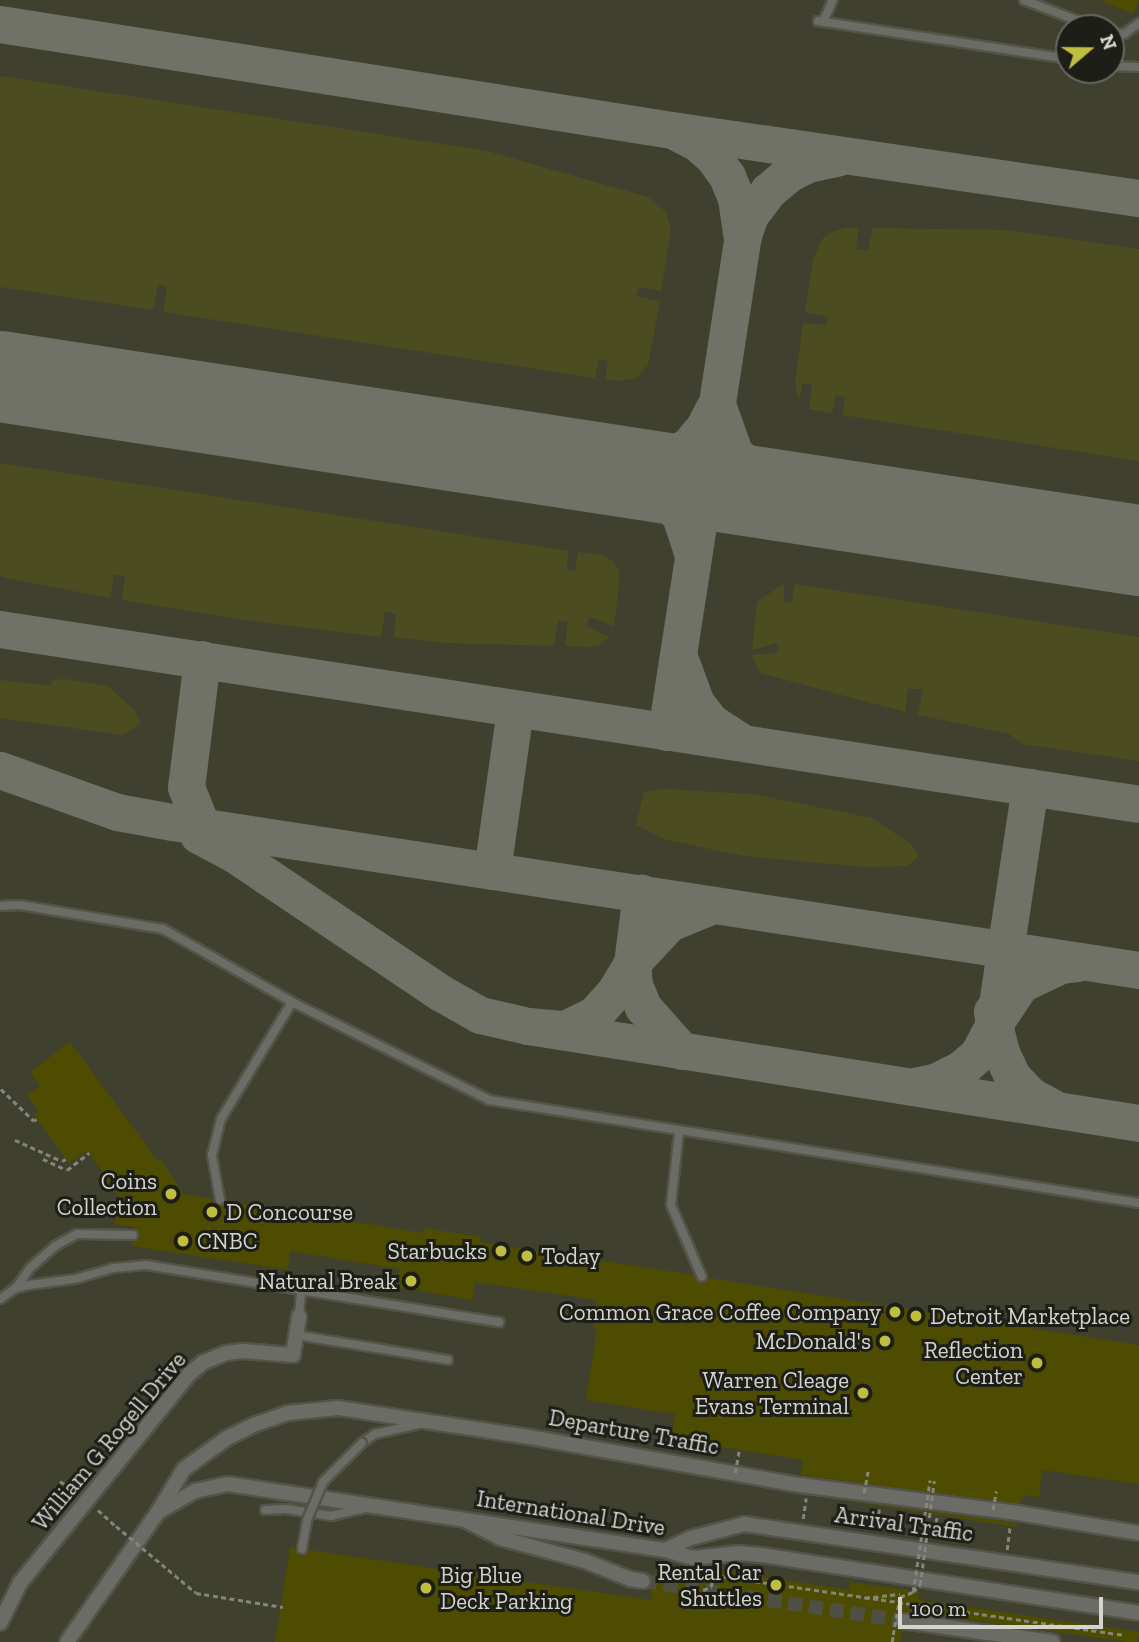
<!DOCTYPE html>
<html>
<head>
<meta charset="utf-8">
<style>
	body { margin:0 }
	#map { position:relative; width:1139px; height:1642px; overflow:hidden; background:#37372c; font-family:"Zilla Slab",serif }
	div>[style] { position:absolute }
	[style*='--x'] { left:calc(var(--x)*1px); top:calc(var(--y)*1px); width:calc(var(--w)*1px); rotate:calc(var(--a)*1deg) }
	.built>* { inset:0; background:#40402e }
	.green>* { inset:0; background:#4c4c21 }
	.taxiway>* { height:37px; margin:-18.5px; padding:0 18.5px; transform-origin:18.5px; border-radius:18.5px; background:#707167 }
	.runway>* { height:91px; margin:-45.5px; padding:0 45.5px; transform-origin:45.5px; border-radius:45.5px; background:#707167 }
	.building>* { inset:0; background:#4d4c00 }
	.minor-tunnel>* { height:14px; margin-top:-7px; transform-origin:0; background:repeating-linear-gradient(90deg,#4f4f44 0 14px,transparent 0 21px) }
	.path>* { height:2.5px; margin-top:-1.25px; transform-origin:0; background:repeating-linear-gradient(90deg,#84857b 0 5px,transparent 0 8.5px) }
	.roads { filter:drop-shadow(2px 0 #535349) drop-shadow(-2px 0 #535349) drop-shadow(0 2px #535349) drop-shadow(0 -2px #535349) }
	.service>* { height:8px; margin:-4px; padding:0 4px; transform-origin:4px; border-radius:4px; background:#6c6c66 }
	.minor>* { height:14px; margin:-7px; padding:0 7px; transform-origin:7px; border-radius:7px; background:#6c6c66 }
	.tertiary>* { height:14px; margin:-7px; padding:0 7px; transform-origin:7px; border-radius:7px; background:#6c6c66 }
	.path-bridge>* { height:2.5px; margin-top:-1.25px; transform-origin:0; background:repeating-linear-gradient(90deg,#84857b 0 5px,transparent 0 8.5px) }
	.bridges { filter:drop-shadow(2px 0 #535349) drop-shadow(-2px 0 #535349) drop-shadow(0 2px #535349) drop-shadow(0 -2px #535349) }
	.service-bridge>* { height:8px; margin:-4px; padding:0 4px; transform-origin:4px; border-radius:4px; background:#6c6c66 }
	.dots>* { width:19px; height:19px; translate:-50% -50%; box-sizing:border-box; border:4px solid #1e1e19; border-radius:50% }
	span { translate:-50% -50%; white-space:nowrap; text-align:center; line-height:1.15; -webkit-text-stroke:6px #1e1e19; paint-order:stroke }
	.poi-label { font-size:23px; color:#d4d5cd }
	.right { translate:-100% -50%; text-align:right }
	.left { translate:0 -50%; text-align:left }
	.street-label { font-size:23px; color:#d4d5cd }
	.north { position:absolute; left:1055px; top:14px; width:70px; height:70px; box-sizing:border-box; background:#1e1e19; border:2px solid #676761; border-radius:50%; rotate:70deg; font-size:19px; font-weight:700; line-height:28px; text-align:center; color:#d4d5cd }
	.north::after { content:''; display:block; margin:auto; width:24px; height:32px; background:#bfbe41; clip-path:polygon(50% 0,100% 100%,50% 72%,0 100%) }
	.scale { position:absolute; left:898px; top:1597px; width:205px; height:32px; box-sizing:border-box; border:4px solid #d4d5cd; border-top:0; padding-left:9px; font-size:21px; line-height:24px; white-space:nowrap; color:#d4d5cd; -webkit-text-stroke:5px #1e1e19; paint-order:stroke }
</style>
</head>
<body>
<div id="map">
	<div class="built">
		<div style="clip-path:polygon(evenodd,0 0,1139px 0,1139px 1642px,0 1642px,0 0,1069px 28px,1111px 28px,1111px 70px,1069px 70px,1069px 28px)"></div>
	</div>
	<div class="green">
		<div style="clip-path:polygon(0 76px,487px 151px,648px 197px,666px 212px,671px 230px,661px 291px,639px 287px,636px 296px,660px 301px,648px 365px,636px 378px,619px 381px,605px 379px,608px 361px,599px 359px,595px 378px,163px 312px,167px 287px,158px 285px,153px 310px,0 287px)"></div>
		<div style="clip-path:polygon(845px 228px,859px 228px,856px 249px,868px 251px,873px 228px,1007px 230px,1139px 249px,1139px 461px,842px 415px,845px 397px,836px 395px,832px 414px,809px 409px,812px 385px,803px 383px,799px 400px,795px 383px,803px 323px,826px 325px,828px 317px,805px 312px,813px 260px,822px 239px,832px 232px)"></div>
		<div style="clip-path:polygon(0 463px,569px 551px,566px 569px,575px 571px,578px 552px,602px 555px,613px 561px,620px 572px,615px 619px,613px 626px,590px 617px,586px 626px,609px 637px,600px 645px,589px 647px,565px 646px,568px 622px,558px 620px,554px 646px,445px 643px,394px 637px,396px 614px,385px 612px,381px 637px,251px 621px,122px 600px,125px 576px,114px 575px,110px 598px,10px 579px,0 576px)"></div>
		<div style="clip-path:polygon(784px 583px,784px 603px,792px 602px,795px 584px,1139px 637px,1139px 761px,1022px 744px,1009px 734px,918px 715px,923px 689px,908px 689px,905px 712px,760px 673px,751px 655px,778px 653px,777px 643px,752px 650px,757px 602px)"></div>
		<div style="clip-path:polygon(66px 679px,108px 686px,133px 709px,141px 723px,123px 735px,0 718px,0 680px,51px 686px,52px 680px)"></div>
		<div style="clip-path:polygon(664px 789px,752px 794px,872px 818px,911px 844px,919px 855px,908px 866px,864px 867px,743px 856px,664px 839px,636px 825px,644px 792px)"></div>
	</div>
	<div class="taxiway">
		<div style="--x:0;--y:24;--w:680;--a:8.96"></div>
		<div style="--x:672;--y:130;--w:472;--a:8.3"></div>
		<div style="--x:678;--y:133;--w:20;--a:27"></div>
		<div style="--x:696;--y:142;--w:23;--a:41"></div>
		<div style="--x:713;--y:157;--w:24;--a:54"></div>
		<div style="--x:727;--y:176;--w:24;--a:68"></div>
		<div style="--x:736;--y:198;--w:41;--a:81.7"></div>
		<div style="--x:718;--y:407;--w:48;--a:70.4"></div>
		<div style="--x:734;--y:452;--w:25;--a:48"></div>
		<div style="--x:751;--y:471;--w:45;--a:33.3"></div>
		<div style="--x:620;--y:471;--w:51;--a:-14.9"></div>
		<div style="--x:669;--y:458;--w:24;--a:-33"></div>
		<div style="--x:689;--y:445;--w:23;--a:-50"></div>
		<div style="--x:704;--y:427;--w:20;--a:-63"></div>
		<div style="--x:620;--y:471;--w:25;--a:26"></div>
		<div style="--x:643;--y:482;--w:26;--a:37"></div>
		<div style="--x:664;--y:498;--w:24;--a:48"></div>
		<div style="--x:680;--y:516;--w:41;--a:71.6"></div>
		<div style="--x:0;--y:629;--w:1152;--a:8.73"></div>
		<div style="--x:679;--y:657;--w:49;--a:69.7"></div>
		<div style="--x:696;--y:703;--w:24;--a:52"></div>
		<div style="--x:711;--y:722;--w:37;--a:33"></div>
		<div style="--x:202;--y:659;--w:129;--a:97.1"></div>
		<div style="--x:186;--y:787;--w:35;--a:68"></div>
		<div style="--x:199;--y:820;--w:26;--a:50"></div>
		<div style="--x:666;--y:732;--w:499;--a:-81.2"></div>
		<div style="--x:742;--y:239;--w:25;--a:-72"></div>
		<div style="--x:750;--y:215;--w:30;--a:-53"></div>
		<div style="--x:768;--y:191;--w:26;--a:-40"></div>
		<div style="--x:788;--y:174;--w:22;--a:-27"></div>
		<div style="--x:808;--y:164;--w:30;--a:-12"></div>
		<div style="--x:0;--y:770;--w:124;--a:19.7"></div>
		<div style="--x:117;--y:812;--w:56;--a:10.3"></div>
		<div style="--x:172;--y:822;--w:978;--a:8.7"></div>
		<div style="--x:198;--y:835;--w:41;--a:27.8"></div>
		<div style="--x:234;--y:854;--w:249;--a:33.9"></div>
		<div style="--x:441;--y:993;--w:45;--a:29.4"></div>
		<div style="--x:480;--y:1015;--w:49;--a:12.9"></div>
		<div style="--x:528;--y:1026;--w:37;--a:5"></div>
		<div style="--x:565;--y:1029;--w:32;--a:-26"></div>
		<div style="--x:594;--y:1015;--w:30;--a:-48"></div>
		<div style="--x:614;--y:993;--w:35;--a:-59"></div>
		<div style="--x:632;--y:963;--w:71;--a:-82.7"></div>
		<div style="--x:492;--y:871;--w:164;--a:-81.9"></div>
		<div style="--x:994;--y:1024;--w:240;--a:-81.4"></div>
		<div style="--x:528;--y:1026;--w:619;--a:9.02"></div>
		<div style="--x:682;--y:1051;--w:59;--a:-131.6"></div>
		<div style="--x:643;--y:1007;--w:24;--a:-112"></div>
		<div style="--x:634;--y:985;--w:22;--a:-95"></div>
		<div style="--x:632;--y:963;--w:54;--a:-47.2"></div>
		<div style="--x:669;--y:923;--w:48;--a:-22.2"></div>
		<div style="--x:914;--y:1086;--w:24;--a:-12"></div>
		<div style="--x:937;--y:1081;--w:28;--a:-27"></div>
		<div style="--x:962;--y:1068;--w:21;--a:-41"></div>
		<div style="--x:978;--y:1054;--w:34;--a:-62"></div>
		<div style="--x:994;--y:1024;--w:13;--a:-99"></div>
		<div style="--x:1052;--y:1107;--w:24;--a:-152"></div>
		<div style="--x:1031;--y:1096;--w:28;--a:-134"></div>
		<div style="--x:1012;--y:1076;--w:26;--a:-115"></div>
		<div style="--x:1001;--y:1052;--w:29;--a:-104"></div>
		<div style="--x:994;--y:1024;--w:48;--a:-56"></div>
		<div style="--x:1021;--y:984;--w:44;--a:-25.4"></div>
		<div style="--x:1061;--y:965;--w:16;--a:-7"></div>
	</div>
	<div class="runway">
		<div style="--x:0;--y:376;--w:1152;--a:8.69"></div>
	</div>
	<div class="building">
		<div style="clip-path:polygon(1100px 0,1139px 0,1133px 14px)"></div>
		<div style="clip-path:polygon(70px 1042px,158px 1161px,161px 1159px,183px 1194px,213px 1199px,218px 1206px,226px 1201px,424px 1233px,424px 1228px,481px 1237px,480px 1242px,694px 1275px,701px 1283px,708px 1278px,1139px 1345px,1139px 1484px,1042px 1470px,1039px 1497px,1022px 1495px,1020px 1504px,801px 1475px,803px 1460px,671px 1439px,675px 1414px,586px 1400px,597px 1329px,593px 1328px,597px 1300px,475px 1282px,473px 1300px,397px 1287px,399px 1269px,290px 1251px,288px 1270px,132px 1246px,132px 1242px,139px 1238px,138px 1231px,134px 1227px,115px 1224px,116px 1217px,128px 1208px,87px 1151px,69px 1163px,34px 1115px,39px 1112px,27px 1095px,40px 1086px,30px 1072px)"></div>
		<div style="clip-path:polygon(835px 1499px,1017px 1523px,1016px 1527px)"></div>
		<div style="clip-path:polygon(290px 1547px,296px 1548px,302px 1555px,308px 1550px,651px 1600px,654px 1573px,704px 1581px,706px 1568px,849px 1590px,850px 1582px,919px 1592px,918px 1600px,1139px 1632px,1137px 1642px,1129px 1642px,905px 1611px,899px 1612px,894px 1619px,894px 1625px,902px 1631px,900px 1642px,275px 1642px)"></div>
	</div>
	<div class="minor-tunnel">
		<div style="--x:643;--y:1581;--w:263;--a:8.7"></div>
	</div>
	<div class="path">
		<div style="--x:1;--y:1089;--w:46;--a:44.1"></div>
		<div style="--x:34;--y:1121;--w:3;--a:-45"></div>
		<div style="--x:15;--y:1140;--w:51;--a:24.1"></div>
		<div style="--x:62;--y:1161;--w:4;--a:-27"></div>
		<div style="--x:43;--y:1159;--w:26;--a:25"></div>
		<div style="--x:67;--y:1170;--w:28;--a:-38"></div>
		<div style="--x:60;--y:1481;--w:19;--a:35"></div>
		<div style="--x:98;--y:1510;--w:24;--a:42"></div>
		<div style="--x:803;--y:1519;--w:21;--a:-82"></div>
		<div style="--x:877;--y:1522;--w:13;--a:-81"></div>
		<div style="--x:935;--y:1531;--w:16;--a:-83"></div>
		<div style="--x:1007;--y:1550;--w:24;--a:-83"></div>
		<div style="--x:713;--y:1575;--w:414;--a:8.3"></div>
		<div style="--x:703;--y:1590;--w:9;--a:-21"></div>
		<div style="--x:711;--y:1587;--w:13;--a:-81"></div>
		<div style="--x:900;--y:1597;--w:14;--a:-21"></div>
		<div style="--x:865;--y:1598;--w:35;--a:-7"></div>
		<div style="--x:892;--y:1642;--w:7;--a:-82"></div>
	</div>
	<div class="roads">
		<div class="service">
			<div style="--x:1024;--y:0;--w:78;--a:21"></div>
			<div style="--x:818;--y:21;--w:254;--a:8.6"></div>
			<div style="--x:823;--y:22;--w:24;--a:-66"></div>
			<div style="--x:1111;--y:32;--w:13;--a:9"></div>
			<div style="--x:1124;--y:34;--w:19;--a:-36"></div>
			<div style="--x:1111;--y:66;--w:28;--a:2"></div>
			<div style="--x:0;--y:906;--w:20;--a:-3"></div>
			<div style="--x:20;--y:905;--w:145;--a:9.5"></div>
			<div style="--x:163;--y:929;--w:148;--a:29.5"></div>
			<div style="--x:292;--y:1002;--w:220;--a:26.4"></div>
			<div style="--x:489;--y:1100;--w:658;--a:9"></div>
			<div style="--x:679;--y:1132;--w:73;--a:96.3"></div>
			<div style="--x:671;--y:1205;--w:78;--a:66.7"></div>
			<div style="--x:220;--y:1200;--w:46;--a:-100.1"></div>
			<div style="--x:212;--y:1155;--w:37;--a:-76"></div>
			<div style="--x:221;--y:1119;--w:137;--a:-58.7"></div>
			<div style="--x:16;--y:1288;--w:24;--a:-55"></div>
			<div style="--x:30;--y:1268;--w:33;--a:-41"></div>
			<div style="--x:55;--y:1246;--w:25;--a:-29"></div>
			<div style="--x:77;--y:1234;--w:56;--a:1"></div>
			<div style="--x:0;--y:1299;--w:19;--a:-35"></div>
			<div style="--x:16;--y:1288;--w:13;--a:-13"></div>
			<div style="--x:29;--y:1285;--w:46;--a:-7.4"></div>
			<div style="--x:75;--y:1279;--w:40;--a:-16"></div>
			<div style="--x:113;--y:1268;--w:33;--a:-5"></div>
			<div style="--x:146;--y:1265;--w:358;--a:9.2"></div>
			<div style="--x:299;--y:1316;--w:25;--a:-85"></div>
			<div style="--x:296;--y:1335;--w:154;--a:9.3"></div>
			<div style="--x:362;--y:1443;--w:16;--a:-35"></div>
			<div style="--x:375;--y:1434;--w:45;--a:-12.8"></div>
			<div style="--x:265;--y:1510;--w:21;--a:-3"></div>
			<div style="--x:286;--y:1509;--w:46;--a:8.8"></div>
			<div style="--x:331;--y:1516;--w:36;--a:-13"></div>
		</div>
		<div class="minor">
			<div style="--x:158;--y:1512;--w:50;--a:-58.8"></div>
			<div style="--x:184;--y:1469;--w:53;--a:-35.8"></div>
			<div style="--x:227;--y:1438;--w:32;--a:-26"></div>
			<div style="--x:256;--y:1424;--w:34;--a:-19"></div>
			<div style="--x:288;--y:1413;--w:50;--a:-5.7"></div>
			<div style="--x:338;--y:1408;--w:194;--a:8.6"></div>
			<div style="--x:530;--y:1437;--w:274;--a:10.1"></div>
			<div style="--x:800;--y:1485;--w:220;--a:7.3"></div>
			<div style="--x:1018;--y:1513;--w:123;--a:9.4"></div>
			<div style="--x:467;--y:1521;--w:37;--a:27"></div>
			<div style="--x:500;--y:1538;--w:88;--a:15.1"></div>
			<div style="--x:585;--y:1561;--w:48;--a:21.8"></div>
			<div style="--x:630;--y:1579;--w:13;--a:9"></div>
			<div style="--x:665;--y:1550;--w:29;--a:-25"></div>
			<div style="--x:691;--y:1538;--w:55;--a:-14.8"></div>
			<div style="--x:744;--y:1524;--w:399;--a:8.4"></div>
			<div style="--x:903;--y:1621;--w:151;--a:8"></div>
			<div style="--x:0;--y:1623;--w:45;--a:-63.4"></div>
			<div style="--x:20;--y:1583;--w:269;--a:-51"></div>
			<div style="--x:189;--y:1374;--w:19;--a:-39"></div>
			<div style="--x:204;--y:1362;--w:24;--a:-22"></div>
			<div style="--x:226;--y:1353;--w:17;--a:-7"></div>
			<div style="--x:243;--y:1351;--w:50;--a:4.6"></div>
			<div style="--x:293;--y:1355;--w:39;--a:-81"></div>
		</div>
		<div class="tertiary">
			<div style="--x:67;--y:1642;--w:159;--a:-55"></div>
			<div style="--x:158;--y:1512;--w:43;--a:-29.6"></div>
			<div style="--x:195;--y:1491;--w:34;--a:-12"></div>
			<div style="--x:228;--y:1484;--w:442;--a:8.6"></div>
			<div style="--x:665;--y:1550;--w:29;--a:16"></div>
			<div style="--x:693;--y:1558;--w:45;--a:-6.3"></div>
			<div style="--x:738;--y:1553;--w:23;--a:5"></div>
			<div style="--x:761;--y:1555;--w:382;--a:8.7"></div>
		</div>
	</div>
	<div class="path-bridge">
		<div style="--x:735;--y:1473;--w:23;--a:-80"></div>
		<div style="--x:864;--y:1493;--w:22;--a:-80"></div>
		<div style="--x:993;--y:1510;--w:19;--a:-81"></div>
		<div style="--x:116;--y:1526;--w:104;--a:39.9"></div>
		<div style="--x:196;--y:1593;--w:88;--a:9.1"></div>
		<div style="--x:913;--y:1592;--w:10;--a:-45"></div>
		<div style="--x:920;--y:1585;--w:105;--a:-82.3"></div>
		<div style="--x:913;--y:1592;--w:113;--a:-81.4"></div>
		<div style="--x:893;--y:1635;--w:39;--a:-80"></div>
	</div>
	<div class="bridges">
		<div class="service-bridge">
			<div style="--x:302;--y:1549;--w:29;--a:-80"></div>
			<div style="--x:307;--y:1520;--w:41;--a:-67.2"></div>
			<div style="--x:323;--y:1482;--w:55;--a:-45"></div>
		</div>
	</div>
	<div class="dots">
		<div style="left:171px;top:1194px;background:#bfbe41"></div>
		<div style="left:212px;top:1212px;background:#bfbe41"></div>
		<div style="left:183px;top:1241px;background:#bfbe41"></div>
		<div style="left:501px;top:1251px;background:#bfbe41"></div>
		<div style="left:527px;top:1256px;background:#bfbe41"></div>
		<div style="left:411px;top:1281px;background:#bfbe41"></div>
		<div style="left:895px;top:1312px;background:#bfbe41"></div>
		<div style="left:916px;top:1316px;background:#bfbe41"></div>
		<div style="left:885px;top:1341px;background:#bfbe41"></div>
		<div style="left:1037px;top:1363px;background:#bfbe41"></div>
		<div style="left:863px;top:1393px;background:#bfbe41"></div>
		<div style="left:776px;top:1585px;background:#bfbe41"></div>
		<div style="left:426px;top:1588px;background:#bfbe41"></div>
	</div>
	<div class="poi-label">
		<span class="right" style="left:157px;top:1194px">Coins<br>Collection</span>
		<span class="left" style="left:226px;top:1212px">D Concourse</span>
		<span class="left" style="left:197px;top:1241px">CNBC</span>
		<span class="right" style="left:487px;top:1251px">Starbucks</span>
		<span class="left" style="left:541px;top:1256px">Today</span>
		<span class="right" style="left:397px;top:1281px">Natural Break</span>
		<span class="right" style="left:881px;top:1312px">Common Grace Coffee Company</span>
		<span class="left" style="left:930px;top:1316px">Detroit Marketplace</span>
		<span class="right" style="left:871px;top:1341px">McDonald's</span>
		<span class="right" style="left:1023px;top:1363px">Reflection<br>Center</span>
		<span class="right" style="left:849px;top:1393px">Warren Cleage<br>Evans Terminal</span>
		<span class="right" style="left:762px;top:1585px">Rental Car<br>Shuttles</span>
		<span class="left" style="left:440px;top:1588px">Big Blue<br>Deck Parking</span>
	</div>
	<div class="street-label">
		<span style="left:634px;top:1432px;rotate:10deg">Departure Traffic</span>
		<span style="left:109px;top:1441px;rotate:-50deg">William G Rogell Drive</span>
		<span style="left:571px;top:1513px;rotate:9deg">International Drive</span>
		<span style="left:904px;top:1524px;rotate:8deg">Arrival Traffic</span>
	</div>
	<div class="north">N</div>
	<div class="scale">100 m</div>
</div>
</body>
</html>
